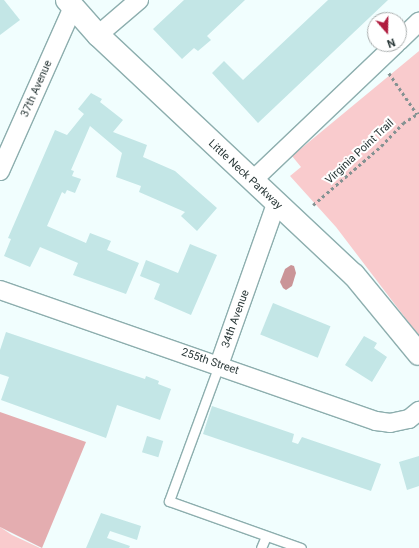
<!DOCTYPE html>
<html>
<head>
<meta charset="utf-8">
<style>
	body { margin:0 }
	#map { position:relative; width:419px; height:548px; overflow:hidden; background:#f1fefe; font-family:Roboto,sans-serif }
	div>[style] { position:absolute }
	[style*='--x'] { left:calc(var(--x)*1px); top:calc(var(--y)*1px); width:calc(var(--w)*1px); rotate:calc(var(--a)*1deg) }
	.green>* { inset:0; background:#f9cbcd }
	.forest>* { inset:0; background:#e4adb0 }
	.water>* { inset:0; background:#ca9598 }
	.building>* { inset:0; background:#c3e6e6; transform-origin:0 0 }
	.path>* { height:2.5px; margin-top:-1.25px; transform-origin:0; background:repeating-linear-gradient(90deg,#849292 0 3px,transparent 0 6px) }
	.roads { filter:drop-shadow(1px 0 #8daeae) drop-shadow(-1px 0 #8daeae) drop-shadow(0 1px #8daeae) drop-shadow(0 -1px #8daeae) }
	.lane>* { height:9px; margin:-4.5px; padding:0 4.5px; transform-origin:4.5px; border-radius:4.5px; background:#fff }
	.street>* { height:18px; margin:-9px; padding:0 9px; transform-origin:9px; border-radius:9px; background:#fff }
	.secondary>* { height:22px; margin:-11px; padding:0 11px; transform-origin:11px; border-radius:11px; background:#fff }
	span { translate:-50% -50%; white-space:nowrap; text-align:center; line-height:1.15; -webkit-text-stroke:4px #fff; paint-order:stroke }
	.street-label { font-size:11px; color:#2a3838 }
	.north { position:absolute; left:367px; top:12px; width:40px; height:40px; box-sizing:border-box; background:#fff; border:1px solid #aaafaf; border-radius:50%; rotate:160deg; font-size:11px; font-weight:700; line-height:16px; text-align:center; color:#2a3838 }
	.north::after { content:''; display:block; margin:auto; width:14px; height:18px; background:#b01d3f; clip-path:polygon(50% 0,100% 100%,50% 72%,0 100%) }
</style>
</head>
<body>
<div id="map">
	<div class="green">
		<div style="clip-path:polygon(419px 51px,419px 336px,336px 227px,290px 176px,301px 167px,292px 156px)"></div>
		<div style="clip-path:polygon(0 527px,12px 535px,40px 548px,0 548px)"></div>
	</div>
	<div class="forest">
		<div style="clip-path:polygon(0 412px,86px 442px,42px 548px,0 527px)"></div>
	</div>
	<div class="water">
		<div style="clip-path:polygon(291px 265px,294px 266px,296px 273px,292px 286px,286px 290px,283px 288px,280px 282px,285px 269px)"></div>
	</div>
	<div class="building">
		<div style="clip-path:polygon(0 0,4px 0,20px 20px,0 35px)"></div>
		<div style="clip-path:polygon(184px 0,245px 0,207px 36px,211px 40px,198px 51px,194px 48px,182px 59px,153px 29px)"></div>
		<div style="clip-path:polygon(328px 0,388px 0,258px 123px,212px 73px,224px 61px,243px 80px)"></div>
		<div style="clip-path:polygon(91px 93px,102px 99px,100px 102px,123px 120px,113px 132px,147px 145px,143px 157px,175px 171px,217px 208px,197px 231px,181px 216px,185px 212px,139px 192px,141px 186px,116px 177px,122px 153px,90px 126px,71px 170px,74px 171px,72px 176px,81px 179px,75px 193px,67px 190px,65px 194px,62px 192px,47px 226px,86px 243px,90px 233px,111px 241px,107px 250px,139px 263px,126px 294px,73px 275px,78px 263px,40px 247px,30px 267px,4px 256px,11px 239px,8px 238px,55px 130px,67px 135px,84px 114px,78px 109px)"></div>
		<div style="clip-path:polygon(190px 244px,217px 255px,191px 315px,154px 299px,160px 284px,140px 276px,146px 260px,178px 273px)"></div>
		<div style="left:273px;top:303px;width:62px;height:34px;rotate:22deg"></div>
		<div style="clip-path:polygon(6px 332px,145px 379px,146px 376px,159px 381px,158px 384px,171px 389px,160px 420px,117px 405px,106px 438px,1px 400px,9px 377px,0 374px,0 350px)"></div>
		<div style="clip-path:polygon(364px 336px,377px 343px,374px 348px,387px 357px,372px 382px,345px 365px)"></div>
		<div style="clip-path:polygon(212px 406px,294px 434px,292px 442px,298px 444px,302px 437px,381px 464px,371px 491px,203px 434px)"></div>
		<div style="left:147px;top:436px;width:17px;height:17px;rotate:17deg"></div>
		<div style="clip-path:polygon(419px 456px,419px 486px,407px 490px,399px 462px)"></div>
		<div style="clip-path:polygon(101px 513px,141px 526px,137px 540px,110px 531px,107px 538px,130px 546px,129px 548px,86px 548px)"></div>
	</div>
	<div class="path">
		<div style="--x:389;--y:73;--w:50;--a:55.7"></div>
		<div style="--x:313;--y:205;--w:90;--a:-40.9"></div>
		<div style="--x:381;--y:146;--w:32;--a:-46"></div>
		<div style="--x:403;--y:123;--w:19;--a:-32"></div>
	</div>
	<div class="roads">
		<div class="lane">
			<div style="--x:219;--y:365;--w:145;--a:110.2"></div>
			<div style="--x:169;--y:501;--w:140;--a:19.6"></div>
			<div style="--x:261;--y:548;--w:13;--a:-67"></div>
		</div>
		<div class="street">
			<div style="--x:98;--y:35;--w:54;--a:-40.5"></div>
			<div style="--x:399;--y:41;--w:28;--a:-44"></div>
			<div style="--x:0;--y:171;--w:180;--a:-66"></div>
			<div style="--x:252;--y:181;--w:199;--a:-43.6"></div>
			<div style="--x:0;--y:290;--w:398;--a:19.2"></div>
			<div style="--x:376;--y:421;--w:14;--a:8"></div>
			<div style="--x:390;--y:423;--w:19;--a:-12"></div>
			<div style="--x:409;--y:419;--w:13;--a:-39"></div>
			<div style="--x:219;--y:365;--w:171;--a:-70.5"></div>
		</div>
		<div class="secondary">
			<div style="--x:67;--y:0;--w:47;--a:48.5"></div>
			<div style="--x:98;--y:35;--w:351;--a:43.2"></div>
			<div style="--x:354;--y:275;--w:102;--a:50.6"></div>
		</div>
	</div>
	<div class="street-label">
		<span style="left:37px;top:89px;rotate:-66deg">37th Avenue</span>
		<span style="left:360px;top:152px;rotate:-43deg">Virginia Point Trail</span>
		<span style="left:245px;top:175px;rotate:43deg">Little Neck Parkway</span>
		<span style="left:236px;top:319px;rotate:-70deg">34th Avenue</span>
		<span style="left:210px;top:362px;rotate:19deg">255th Street</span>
	</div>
	<div class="north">N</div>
</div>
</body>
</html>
